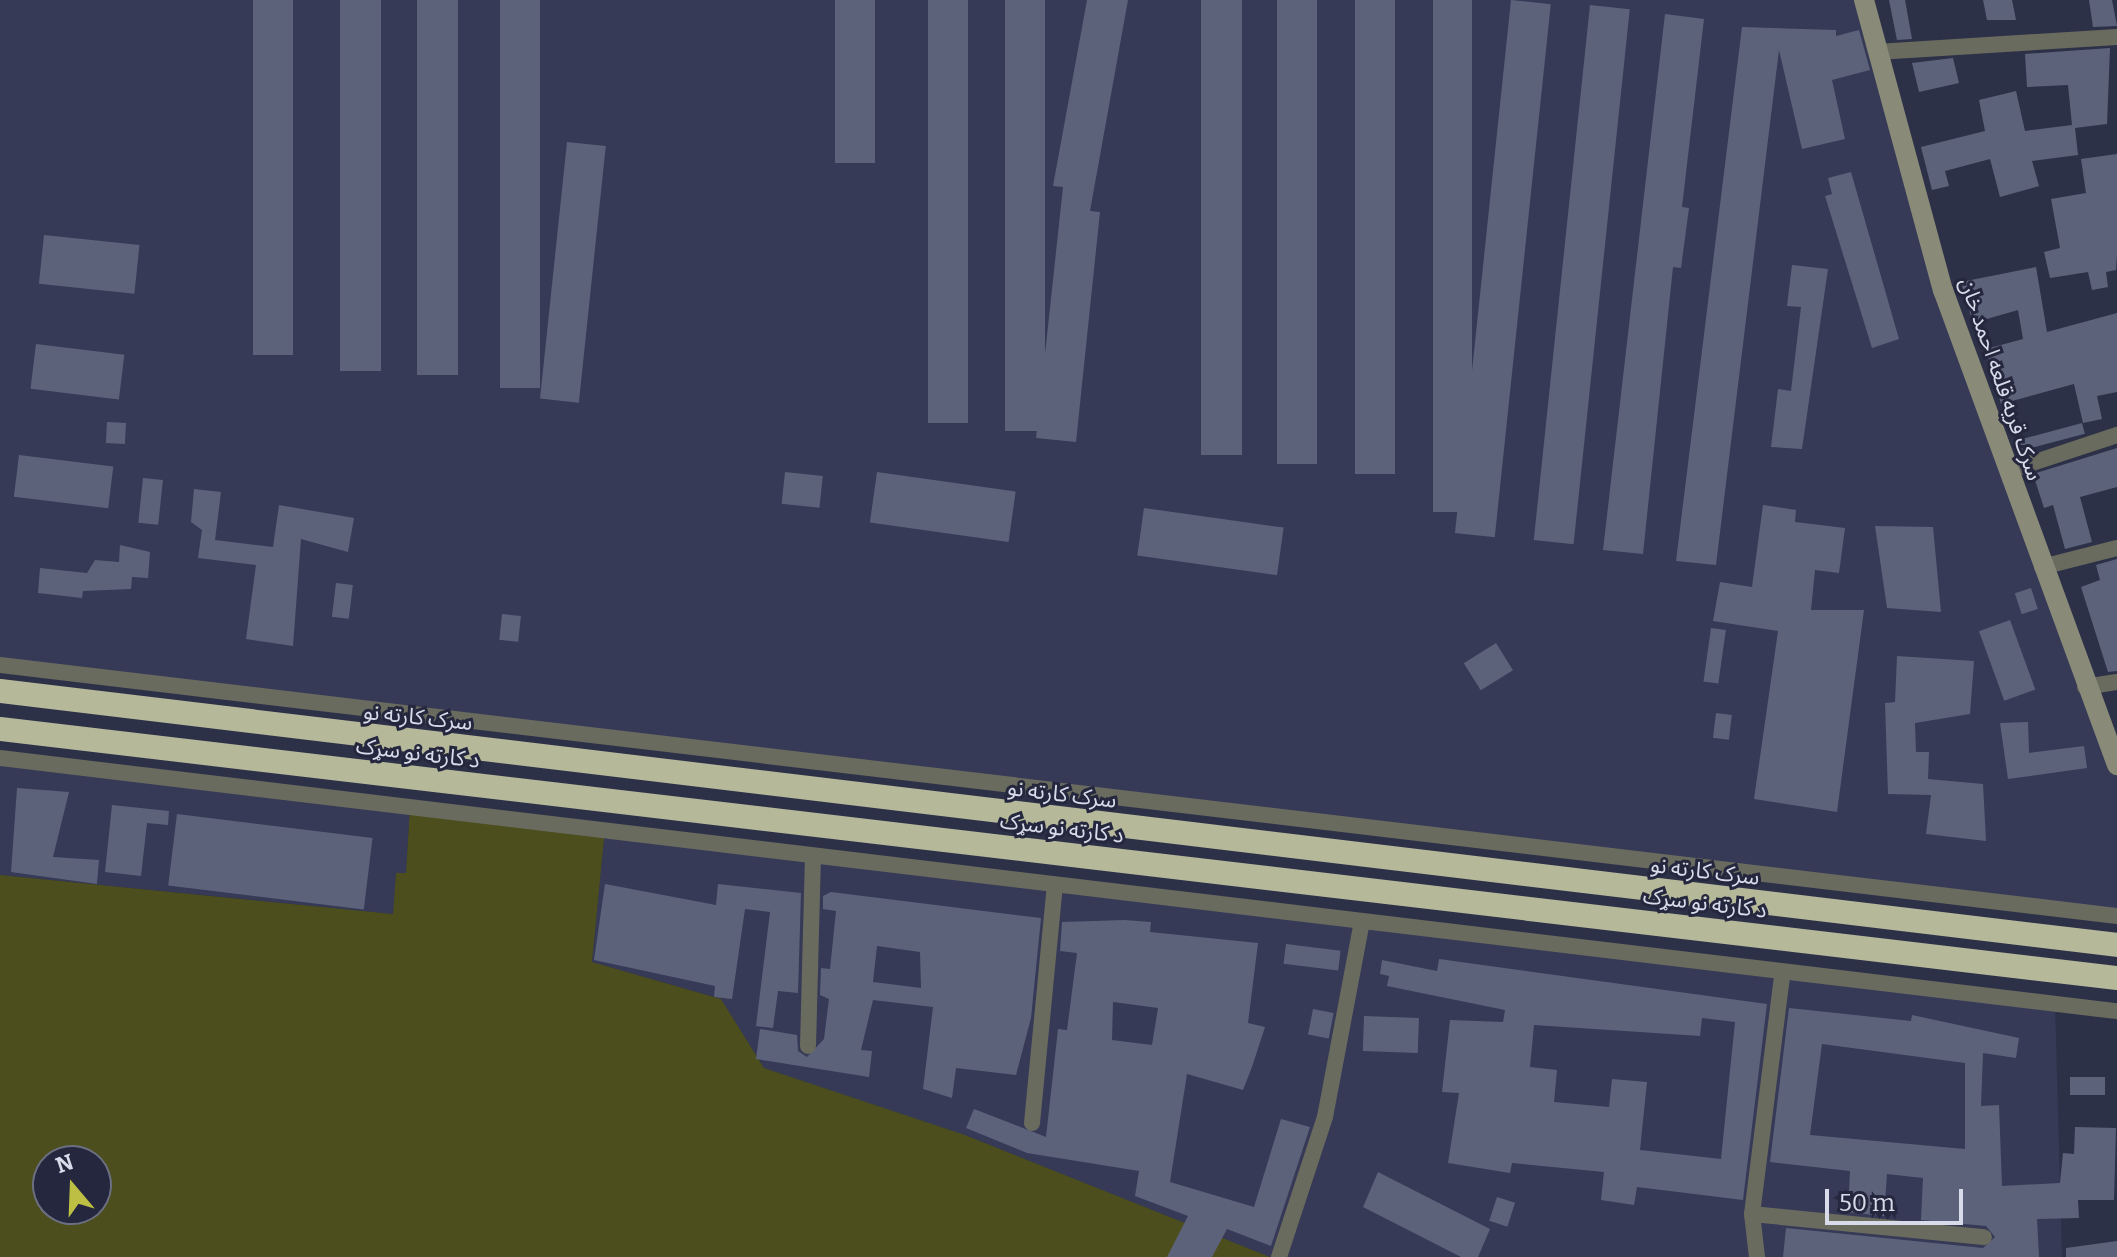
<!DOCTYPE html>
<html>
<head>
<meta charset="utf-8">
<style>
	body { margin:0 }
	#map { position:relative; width:2117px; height:1257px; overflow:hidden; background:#2d3148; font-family:Bitter,"Noto Sans Arabic",serif }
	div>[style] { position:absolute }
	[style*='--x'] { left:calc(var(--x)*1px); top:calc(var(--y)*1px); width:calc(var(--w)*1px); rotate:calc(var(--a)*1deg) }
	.built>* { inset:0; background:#363a57 }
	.green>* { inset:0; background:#4c4e1e }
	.building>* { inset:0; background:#5d627b; transform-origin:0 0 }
	.street>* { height:16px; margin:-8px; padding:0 8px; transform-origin:8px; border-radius:8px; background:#6a6b5f }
	.secondary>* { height:20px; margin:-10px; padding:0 10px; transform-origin:10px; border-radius:10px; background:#898a77 }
	.highway>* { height:24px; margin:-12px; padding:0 12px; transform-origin:12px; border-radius:12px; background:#b6b89a }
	span { translate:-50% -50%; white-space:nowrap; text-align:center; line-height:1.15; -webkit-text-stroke:6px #24273d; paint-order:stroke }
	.street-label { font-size:22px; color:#d8dcea }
	.north { position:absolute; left:32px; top:1145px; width:80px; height:80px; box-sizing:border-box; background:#24273d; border:2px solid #6c6f82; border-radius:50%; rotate:341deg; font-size:22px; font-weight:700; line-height:32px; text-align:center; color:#d8dcea }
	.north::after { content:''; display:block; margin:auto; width:28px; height:36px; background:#bcbf43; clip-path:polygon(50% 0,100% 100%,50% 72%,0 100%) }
	.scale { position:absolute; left:1825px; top:1189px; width:138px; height:36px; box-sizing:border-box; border:4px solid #d8dcea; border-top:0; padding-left:10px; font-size:24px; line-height:28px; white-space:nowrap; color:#d8dcea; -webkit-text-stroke:6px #24273d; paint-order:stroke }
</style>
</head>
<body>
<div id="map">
	<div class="built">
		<div style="clip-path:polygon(0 0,1864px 0,1943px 290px,2117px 765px,2117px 916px,0 665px)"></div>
		<div style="clip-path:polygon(0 758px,410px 806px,406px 874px,396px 873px,394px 914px,0 875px)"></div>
		<div style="clip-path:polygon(605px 829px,2055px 1003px,2062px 1257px,1270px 1257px,965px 1135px,764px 1068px,721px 999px,592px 962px)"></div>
	</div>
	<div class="green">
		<div style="clip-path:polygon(evenodd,410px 806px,605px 829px,592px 962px,721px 999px,764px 1068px,965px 1135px,1270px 1257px,0 1257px,0 875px,393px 914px,396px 873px,406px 873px,410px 806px,48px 1161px,96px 1161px,96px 1209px,48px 1209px,48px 1161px)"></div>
	</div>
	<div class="building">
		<div style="left:253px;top:0;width:40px;height:355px"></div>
		<div style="left:340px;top:0;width:41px;height:371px"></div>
		<div style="left:417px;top:0;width:41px;height:375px"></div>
		<div style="left:500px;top:0;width:40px;height:388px"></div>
		<div style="left:835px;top:0;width:40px;height:163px"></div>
		<div style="left:928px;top:0;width:40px;height:423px"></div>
		<div style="left:1005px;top:0;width:40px;height:431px"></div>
		<div style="clip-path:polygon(1087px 0,1128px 0,1090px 211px,1100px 212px,1076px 442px,1036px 438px,1063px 187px,1053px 186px)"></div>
		<div style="left:1201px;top:0;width:41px;height:455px"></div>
		<div style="left:1277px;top:0;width:40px;height:464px"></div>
		<div style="left:1355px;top:0;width:40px;height:474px"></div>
		<div style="left:1433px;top:0;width:39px;height:512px"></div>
		<div style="left:1511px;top:0;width:40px;height:536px;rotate:6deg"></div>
		<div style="clip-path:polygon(1889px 0,1905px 0,1912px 39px,1897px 40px)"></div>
		<div style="clip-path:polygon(1983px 0,2012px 0,2016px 20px,1987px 20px)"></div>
		<div style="clip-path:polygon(2089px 0,2112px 0,2117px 26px,2093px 27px)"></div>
		<div style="left:1590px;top:5px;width:40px;height:538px;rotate:6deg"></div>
		<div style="clip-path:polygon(1665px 14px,1704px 19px,1682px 207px,1689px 208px,1681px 268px,1673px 267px,1643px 554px,1603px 550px)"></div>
		<div style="clip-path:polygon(1742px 27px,1836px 30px,1836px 36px,1859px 30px,1870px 70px,1832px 80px,1845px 139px,1802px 149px,1779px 50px,1716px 565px,1676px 561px)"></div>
		<div style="clip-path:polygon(2110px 48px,2107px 124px,2075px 128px,2078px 155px,2032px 161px,2039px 186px,2000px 197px,1990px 159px,1945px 171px,1949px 186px,1932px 190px,1921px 147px,1985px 131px,1979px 100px,2016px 91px,2025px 131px,2072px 125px,2068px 85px,2027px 87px,2025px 54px)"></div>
		<div style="clip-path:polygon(1953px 58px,1959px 83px,1919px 92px,1912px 63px)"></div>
		<div style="left:567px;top:142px;width:39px;height:258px;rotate:6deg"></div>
		<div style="clip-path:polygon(2117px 154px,2117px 254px,2116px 270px,2106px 272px,2108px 287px,2092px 290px,2088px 272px,2050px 278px,2044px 252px,2060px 248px,2051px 199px,2086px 193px,2081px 159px)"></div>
		<div style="clip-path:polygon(1851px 172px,1899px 339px,1872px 348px,1825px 196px,1832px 194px,1828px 178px)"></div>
		<div style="left:44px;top:235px;width:96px;height:49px;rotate:6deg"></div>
		<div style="clip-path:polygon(1792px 265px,1828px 269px,1802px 449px,1771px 447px,1778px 389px,1791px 391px,1801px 307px,1787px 306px)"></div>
		<div style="clip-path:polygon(2036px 267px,2047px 332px,2117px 313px,2117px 392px,2097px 396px,2102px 419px,2083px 423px,2074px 384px,2001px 404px,1986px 349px,2023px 339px,2018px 310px,1973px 323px,1961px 282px)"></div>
		<div style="left:36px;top:344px;width:89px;height:45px;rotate:7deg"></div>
		<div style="left:107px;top:422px;width:19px;height:21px;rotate:3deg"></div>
		<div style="left:2082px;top:423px;width:11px;height:72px;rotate:75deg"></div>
		<div style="clip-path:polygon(2117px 448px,2117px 487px,2080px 497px,2092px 542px,2065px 549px,2053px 505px,2044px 508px,2033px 474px)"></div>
		<div style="left:19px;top:455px;width:95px;height:42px;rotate:7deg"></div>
		<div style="left:785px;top:472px;width:38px;height:32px;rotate:6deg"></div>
		<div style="left:877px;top:472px;width:140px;height:51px;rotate:8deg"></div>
		<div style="left:143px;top:478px;width:20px;height:45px;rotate:6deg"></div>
		<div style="clip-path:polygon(194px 489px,221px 492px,215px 540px,273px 547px,279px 505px,354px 518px,348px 552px,301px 539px,293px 646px,246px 639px,256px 565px,198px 558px,202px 530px,191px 522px)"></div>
		<div style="clip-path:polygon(1763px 505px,1796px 510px,1795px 522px,1845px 528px,1839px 573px,1815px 570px,1811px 610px,1864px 610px,1837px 812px,1754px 799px,1778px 631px,1713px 621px,1720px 582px,1752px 587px)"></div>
		<div style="left:1144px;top:508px;width:141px;height:48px;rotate:8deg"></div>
		<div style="clip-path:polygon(1875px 526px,1933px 527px,1941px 612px,1887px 608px)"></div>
		<div style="clip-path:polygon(120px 545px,150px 552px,148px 578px,132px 577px,131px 589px,83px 591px,82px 598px,38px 593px,40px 568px,87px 573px,95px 560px,119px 562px)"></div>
		<div style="clip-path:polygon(2117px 559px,2117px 671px,2108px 672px,2081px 587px,2100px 580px,2096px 565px)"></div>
		<div style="left:336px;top:583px;width:17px;height:34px;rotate:7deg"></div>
		<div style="left:2031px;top:588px;width:22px;height:17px;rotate:72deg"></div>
		<div style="left:502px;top:614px;width:19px;height:26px;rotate:6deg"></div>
		<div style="left:2010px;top:620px;width:74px;height:33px;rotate:70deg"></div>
		<div style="left:1711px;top:628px;width:15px;height:54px;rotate:8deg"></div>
		<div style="left:1496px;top:643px;width:32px;height:38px;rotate:58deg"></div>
		<div style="clip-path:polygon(1897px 656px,1974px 661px,1970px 714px,1915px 723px,1916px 752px,1929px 752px,1928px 779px,1983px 784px,1986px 841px,1926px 834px,1931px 795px,1888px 794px,1885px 703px,1895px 702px)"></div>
		<div style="left:1716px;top:713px;width:16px;height:25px;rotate:7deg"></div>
		<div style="clip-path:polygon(2028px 722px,2029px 753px,2084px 746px,2087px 768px,2008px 779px,2000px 723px)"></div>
		<div style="clip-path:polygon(17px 788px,69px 792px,53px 857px,99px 860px,97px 884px,11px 872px)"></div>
		<div style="clip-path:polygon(112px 805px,169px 811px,168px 825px,147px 823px,141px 876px,105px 872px)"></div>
		<div style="left:177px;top:814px;width:197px;height:72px;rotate:7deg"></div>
		<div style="clip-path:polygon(605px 884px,716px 905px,718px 884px,801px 893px,798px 993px,778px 991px,773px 1028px,756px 1026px,770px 912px,745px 909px,732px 999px,714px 997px,715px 986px,594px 960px)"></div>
		<div style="clip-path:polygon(evenodd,831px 892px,1041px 918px,1031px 1018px,1016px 1075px,956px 1068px,952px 1098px,923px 1089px,933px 1007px,873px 1000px,861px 1050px,872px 1051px,869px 1077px,756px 1059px,760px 1029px,797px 1035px,798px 1051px,807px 1057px,824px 1039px,829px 999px,820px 995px,821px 968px,830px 969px,836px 911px,823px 909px,823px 896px,831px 892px,877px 946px,920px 952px,921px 988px,873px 982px,877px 946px)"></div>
		<div style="clip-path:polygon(evenodd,1124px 920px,1151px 922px,1150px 932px,1258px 943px,1248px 1023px,1265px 1027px,1252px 1067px,1243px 1090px,1187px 1074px,1170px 1182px,1254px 1207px,1281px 1119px,1310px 1127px,1271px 1246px,1227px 1229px,1212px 1257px,1167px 1257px,1188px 1216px,1135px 1196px,1139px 1171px,1027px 1153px,966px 1128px,974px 1109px,1046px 1137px,1058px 1029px,1067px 1030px,1077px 953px,1060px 951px,1062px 922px,1124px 920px,1113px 1002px,1158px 1008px,1152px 1045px,1112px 1040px,1113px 1002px)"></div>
		<div style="left:1286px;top:944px;width:55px;height:20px;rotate:7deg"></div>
		<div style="clip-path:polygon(evenodd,1439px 959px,1767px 1004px,1743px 1200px,1637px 1187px,1634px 1205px,1601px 1200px,1604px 1172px,1512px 1163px,1510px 1173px,1448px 1163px,1459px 1093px,1442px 1092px,1450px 1020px,1503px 1022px,1505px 1010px,1387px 986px,1389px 976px,1380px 974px,1382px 960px,1437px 971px,1439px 959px,1702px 1018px,1735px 1022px,1721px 1159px,1640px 1150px,1647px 1082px,1612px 1079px,1609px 1107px,1554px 1102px,1557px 1070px,1530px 1067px,1534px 1025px,1700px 1036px,1702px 1018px)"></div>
		<div style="clip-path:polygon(evenodd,1789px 1008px,1911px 1021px,1912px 1015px,2019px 1038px,2016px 1058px,1983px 1053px,1981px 1106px,1999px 1105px,2002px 1186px,2060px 1183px,2063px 1153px,2074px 1154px,2075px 1127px,2116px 1128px,2114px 1200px,2078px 1200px,2079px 1218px,2037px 1219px,2039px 1257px,1783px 1257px,1786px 1228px,1983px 1248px,1995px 1237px,1986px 1226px,1921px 1220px,1923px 1178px,1887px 1174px,1884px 1216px,1848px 1212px,1850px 1171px,1770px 1162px,1789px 1008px,1822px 1044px,1965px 1063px,1965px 1149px,1810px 1135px,1822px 1044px)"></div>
		<div style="left:1313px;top:1009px;width:21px;height:26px;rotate:11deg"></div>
		<div style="left:1364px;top:1016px;width:55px;height:35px;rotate:2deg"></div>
		<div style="left:2105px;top:1077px;width:18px;height:35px;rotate:90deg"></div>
		<div style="clip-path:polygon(1378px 1172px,1490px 1229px,1478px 1257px,1461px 1257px,1363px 1207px)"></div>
		<div style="left:1497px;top:1197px;width:19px;height:25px;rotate:18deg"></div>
		<div style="clip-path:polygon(2117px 1241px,2117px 1257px,2066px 1257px,2066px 1248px)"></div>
	</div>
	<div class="street">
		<div style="--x:1877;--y:52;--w:240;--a:-3.6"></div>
		<div style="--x:2008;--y:471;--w:115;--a:-18.3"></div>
		<div style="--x:2042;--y:567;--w:77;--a:-14.2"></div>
		<div style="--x:0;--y:665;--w:2132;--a:6.76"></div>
		<div style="--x:2085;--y:687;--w:32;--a:-9"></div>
		<div style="--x:0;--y:758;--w:2132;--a:6.82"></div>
		<div style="--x:808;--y:1046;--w:190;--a:-88.5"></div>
		<div style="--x:1032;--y:1123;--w:239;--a:-84.5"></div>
		<div style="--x:1752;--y:1214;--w:233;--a:5.7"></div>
		<div style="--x:1279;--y:1257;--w:147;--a:-71.8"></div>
		<div style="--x:1325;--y:1117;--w:199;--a:-79.3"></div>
		<div style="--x:1757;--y:1257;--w:43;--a:-96.6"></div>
		<div style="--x:1752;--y:1214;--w:241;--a:-82.8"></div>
	</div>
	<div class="secondary">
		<div style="--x:1864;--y:0;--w:301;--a:74.8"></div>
		<div style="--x:1943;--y:290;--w:506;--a:69.88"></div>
	</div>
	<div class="highway">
		<div style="--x:0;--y:691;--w:2132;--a:6.84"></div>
		<div style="--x:0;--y:729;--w:2132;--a:6.71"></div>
	</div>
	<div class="street-label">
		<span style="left:2001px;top:379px;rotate:71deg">سرک قریه قلعه احمد خان</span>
		<span style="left:418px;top:717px;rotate:6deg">سرک کارته نو</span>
		<span style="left:418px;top:753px;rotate:7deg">د کارته نو سړک</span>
		<span style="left:1062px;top:794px;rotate:7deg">سرک کارته نو</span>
		<span style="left:1062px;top:828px;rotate:7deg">د کارته نو سړک</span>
		<span style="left:1705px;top:871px;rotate:7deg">سرک کارته نو</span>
		<span style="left:1705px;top:903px;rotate:7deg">د کارته نو سړک</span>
	</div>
	<div class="north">N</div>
	<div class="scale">50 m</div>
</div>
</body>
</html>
